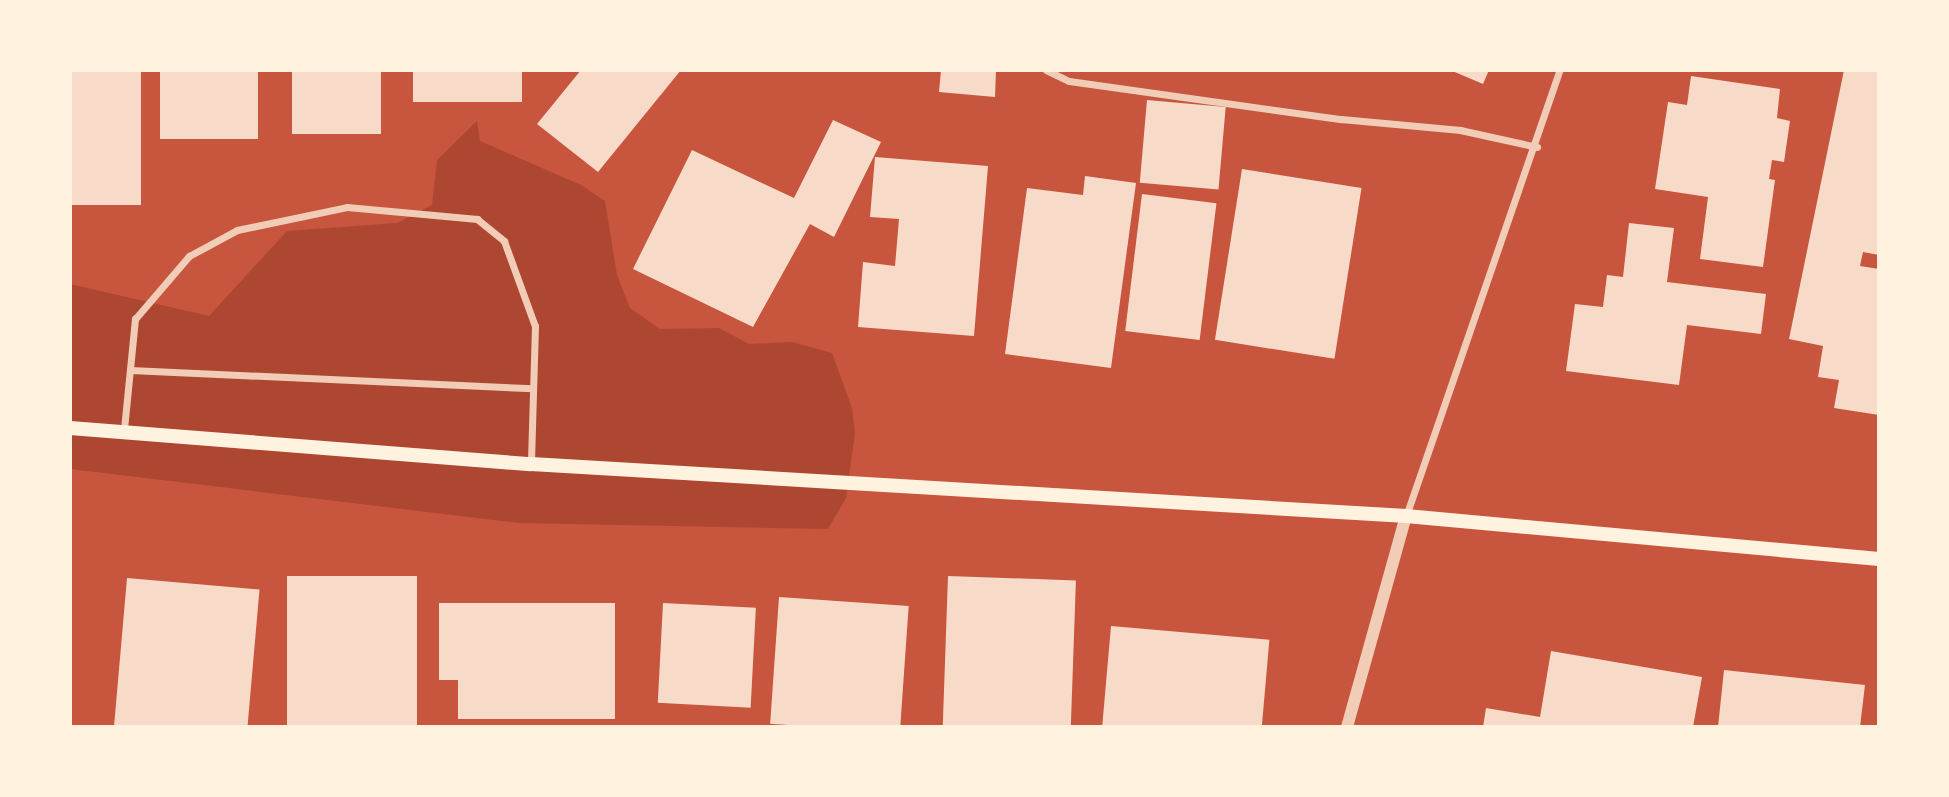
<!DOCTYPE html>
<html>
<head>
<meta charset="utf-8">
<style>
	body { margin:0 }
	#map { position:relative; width:1949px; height:797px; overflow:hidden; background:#c8553d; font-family:Inter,sans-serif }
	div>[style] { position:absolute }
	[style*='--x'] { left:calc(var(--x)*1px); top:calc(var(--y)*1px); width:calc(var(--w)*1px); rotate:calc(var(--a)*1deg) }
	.green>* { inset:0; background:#ae4732 }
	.building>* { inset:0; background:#f7dbc8; transform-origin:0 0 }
	.minor>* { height:7px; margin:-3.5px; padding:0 3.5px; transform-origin:3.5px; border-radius:3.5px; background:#f1ccb7 }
	.tertiary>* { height:12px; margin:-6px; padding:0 6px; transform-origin:6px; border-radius:6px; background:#f1ccb7 }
	.secondary>* { height:14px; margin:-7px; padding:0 7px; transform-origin:7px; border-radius:7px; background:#fff3e0 }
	span { translate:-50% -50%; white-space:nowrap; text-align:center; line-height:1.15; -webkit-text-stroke:7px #fff3e0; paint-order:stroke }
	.frame { position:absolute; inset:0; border:72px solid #fff3e0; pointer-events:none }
</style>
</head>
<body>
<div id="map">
	<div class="green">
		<div style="clip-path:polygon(477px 121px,480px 141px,581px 185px,605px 201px,617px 275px,630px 308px,660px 329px,719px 328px,749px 344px,792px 342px,832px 353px,852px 408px,855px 433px,846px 498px,828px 529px,519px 523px,70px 469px,70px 284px,209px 316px,287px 231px,397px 223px,432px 205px,437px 160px)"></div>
	</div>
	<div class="building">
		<div style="left:70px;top:70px;width:71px;height:135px"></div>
		<div style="left:160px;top:70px;width:98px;height:69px"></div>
		<div style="left:292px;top:70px;width:89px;height:64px"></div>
		<div style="left:413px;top:70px;width:109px;height:32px"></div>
		<div style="clip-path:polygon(581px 70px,681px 70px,598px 172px,537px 124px)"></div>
		<div style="clip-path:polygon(941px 70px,996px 70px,995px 97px,939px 92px)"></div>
		<div style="clip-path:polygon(1450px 70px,1489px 70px,1483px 84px)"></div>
		<div style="clip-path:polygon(1844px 70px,1879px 70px,1879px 255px,1863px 252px,1860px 266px,1879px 269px,1879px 415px,1834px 408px,1839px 380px,1818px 377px,1823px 346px,1789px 339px)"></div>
		<div style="clip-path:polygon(1691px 76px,1780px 89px,1777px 118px,1790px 121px,1784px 162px,1772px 160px,1769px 179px,1775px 180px,1763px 267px,1700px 259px,1708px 197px,1655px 189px,1668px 102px,1687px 105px)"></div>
		<div style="left:1147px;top:100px;width:79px;height:83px;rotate:5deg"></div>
		<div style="clip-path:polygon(833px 120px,881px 142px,834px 237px,810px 224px,753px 327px,633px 269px,692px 150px,794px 198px)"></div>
		<div style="clip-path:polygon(875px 157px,988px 166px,974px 336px,858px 327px,863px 262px,895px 266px,899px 219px,870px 217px)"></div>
		<div style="left:1242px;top:169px;width:121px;height:173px;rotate:9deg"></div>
		<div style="clip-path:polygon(1085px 176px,1136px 183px,1111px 368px,1005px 354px,1027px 188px,1083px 195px)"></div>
		<div style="left:1142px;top:194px;width:75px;height:138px;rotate:7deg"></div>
		<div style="clip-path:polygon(1629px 223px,1674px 228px,1667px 282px,1766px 294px,1761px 334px,1687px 325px,1679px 385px,1566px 371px,1575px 304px,1603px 307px,1607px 275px,1623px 277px)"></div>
		<div style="left:287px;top:576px;width:130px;height:151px"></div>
		<div style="left:948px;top:576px;width:128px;height:151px;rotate:2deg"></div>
		<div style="left:127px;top:578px;width:133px;height:149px;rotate:5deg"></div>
		<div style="left:779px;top:597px;width:130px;height:127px;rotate:4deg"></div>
		<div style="clip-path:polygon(439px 603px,615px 603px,615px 719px,458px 719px,458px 680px,439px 680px)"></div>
		<div style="left:663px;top:603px;width:93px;height:100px;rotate:3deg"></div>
		<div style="left:1111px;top:626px;width:159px;height:101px;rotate:5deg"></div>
		<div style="clip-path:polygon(1551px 651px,1702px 677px,1693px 727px,1483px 727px,1486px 708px,1540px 717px)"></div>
		<div style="clip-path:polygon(1724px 670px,1865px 685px,1860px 727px,1718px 727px)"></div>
	</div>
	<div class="minor">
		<div style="--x:1046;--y:70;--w:25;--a:26"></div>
		<div style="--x:1069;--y:81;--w:275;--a:8"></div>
		<div style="--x:1341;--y:119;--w:120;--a:5.3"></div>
		<div style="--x:1460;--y:130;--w:79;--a:12.4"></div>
		<div style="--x:130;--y:370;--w:403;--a:2.6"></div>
		<div style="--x:124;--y:429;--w:111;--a:-84.3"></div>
		<div style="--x:135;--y:319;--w:83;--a:-49.4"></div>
		<div style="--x:189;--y:256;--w:55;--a:-28.4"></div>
		<div style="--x:237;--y:230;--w:112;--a:-11.8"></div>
		<div style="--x:347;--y:207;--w:131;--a:5.3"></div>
		<div style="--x:477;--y:219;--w:35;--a:39"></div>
		<div style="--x:504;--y:241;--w:90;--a:70"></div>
		<div style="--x:535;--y:326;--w:138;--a:91.7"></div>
		<div style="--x:1406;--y:516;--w:472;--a:-71"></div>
	</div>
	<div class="tertiary">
		<div style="--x:1347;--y:727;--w:219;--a:-74.4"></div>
	</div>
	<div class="secondary">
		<div style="--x:70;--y:428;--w:462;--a:4.5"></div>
		<div style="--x:531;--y:464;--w:877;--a:3.4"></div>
		<div style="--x:1406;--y:516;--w:475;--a:5.2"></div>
	</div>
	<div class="frame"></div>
</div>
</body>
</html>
